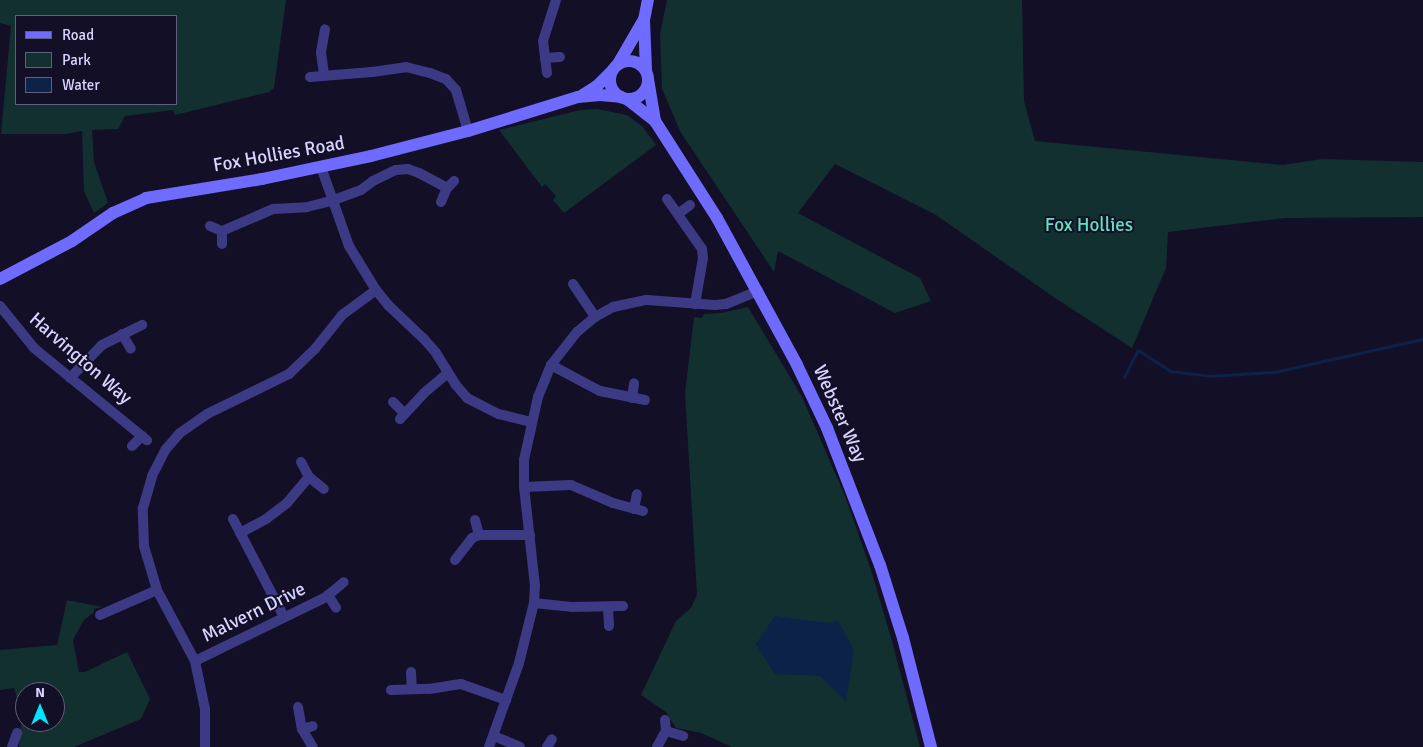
<!DOCTYPE html>
<html>
<head>
<meta charset="utf-8">
<style>
	body { margin:0 }
	#map { position:relative; width:1423px; height:747px; overflow:hidden; background:#130f26; font-family:Signika,sans-serif }
	div>[style] { position:absolute }
	[style*='--x'] { left:calc(var(--x)*1px); top:calc(var(--y)*1px); width:calc(var(--w)*1px); rotate:calc(var(--a)*1deg) }
	.green>* { inset:0; background:#12302f }
	.water>* { inset:0; background:#0c2248 }
	.stream>* { height:3px; margin:-1.5px; padding:0 1.5px; transform-origin:1.5px; border-radius:1.5px; background:#0c2248 }
	.street>* { height:10px; margin:-5px; padding:0 5px; transform-origin:5px; border-radius:5px; background:#3d3a85 }
	.secondary>* { height:12px; margin:-6px; padding:0 6px; transform-origin:6px; border-radius:6px; background:#6f6bff }
	.secondary>.ring { margin:-6px; padding:0; box-sizing:content-box; background:none; border:12px solid #6f6bff; border-radius:50% }
	span { translate:-50% -50%; white-space:nowrap; text-align:center; line-height:1.15; -webkit-text-stroke:4px #130f26; paint-order:stroke }
	.street-label { font-size:19px; color:#d9d4ff }
	.park-label { font-size:19px; color:#5fe0c0 }
	.legend { position:absolute; left:15px; top:15px; width:162px; height:90px; box-sizing:border-box; background:#130f26; border:1px solid #625e7d; margin:0; padding:6px 9px; list-style:none; font-size:15px; color:#d9d4ff }
	.legend li { display:flex; align-items:center; gap:10px; height:25px }
	.legend b { width:25px; border:1px solid #625e7d }
	.north { position:absolute; left:15px; top:682px; width:50px; height:50px; box-sizing:border-box; background:#130f26; border:1px solid #625e7d; border-radius:50%; rotate:0deg; font-size:14px; font-weight:700; line-height:20px; text-align:center; color:#d9d4ff }
	.north::after { content:''; display:block; margin:auto; width:18px; height:22px; background:#00e5ff; clip-path:polygon(50% 0,100% 100%,50% 72%,0 100%) }
</style>
</head>
<body>
<div id="map">
	<div class="green">
		<div style="clip-path:polygon(evenodd,0 0,286px 0,274px 88px,269px 92px,175px 115px,173px 110px,125px 116px,118px 129px,92px 130px,94px 162px,108px 203px,94px 213px,84px 191px,82px 131px,66px 134px,1px 134px,11px 26px,0 23px,0 0,16px 16px,176px 16px,176px 104px,16px 104px,16px 16px)"></div>
		<div style="clip-path:polygon(667px 0,1022px 0,1024px 101px,1035px 141px,1283px 165px,1322px 159px,1423px 162px,1423px 217px,1285px 218px,1168px 232px,1166px 268px,1132px 348px,1055px 298px,936px 215px,835px 164px,798px 213px,920px 278px,931px 301px,895px 313px,778px 251px,774px 272px,681px 133px,662px 89px,660px 34px)"></div>
		<div style="clip-path:polygon(597px 109px,627px 115px,642px 126px,656px 145px,564px 213px,553px 200px,556px 196px,545px 184px,542px 187px,499px 130px,580px 110px)"></div>
		<div style="clip-path:polygon(748px 307px,802px 397px,845px 496px,870px 567px,892px 641px,920px 747px,732px 747px,701px 733px,676px 728px,666px 712px,641px 695px,676px 621px,691px 608px,697px 595px,685px 393px,694px 317px,702px 318px,704px 314px,721px 313px)"></div>
		<div style="clip-path:polygon(evenodd,67px 600px,102px 607px,94px 609px,94px 612px,84px 620px,75px 636px,73px 640px,79px 672px,85px 672px,127px 652px,150px 699px,141px 719px,74px 747px,19px 747px,21px 725px,20px 709px,14px 688px,0 690px,0 650px,57px 645px,67px 600px,25px 692px,55px 692px,55px 722px,25px 722px,25px 692px)"></div>
	</div>
	<div class="water">
		<div style="clip-path:polygon(775px 616px,827px 623px,838px 621px,854px 650px,846px 702px,820px 676px,775px 674px,756px 644px)"></div>
	</div>
	<div class="stream">
		<div style="--x:1124;--y:377;--w:30;--a:-63"></div>
		<div style="--x:1138;--y:350;--w:38;--a:33"></div>
		<div style="--x:1170;--y:371;--w:38;--a:7"></div>
		<div style="--x:1208;--y:376;--w:66;--a:-3.5"></div>
		<div style="--x:1274;--y:372;--w:153;--a:-12.5"></div>
	</div>
	<div class="street">
		<div style="--x:545;--y:58;--w:15;--a:-4"></div>
		<div style="--x:547;--y:73;--w:32;--a:-97"></div>
		<div style="--x:543;--y:41;--w:43;--a:-72.4"></div>
		<div style="--x:324;--y:74;--w:22;--a:-98"></div>
		<div style="--x:321;--y:52;--w:23;--a:-80"></div>
		<div style="--x:310;--y:77;--w:62;--a:-4.6"></div>
		<div style="--x:372;--y:72;--w:34;--a:-8"></div>
		<div style="--x:406;--y:67;--w:25;--a:14"></div>
		<div style="--x:430;--y:73;--w:17;--a:21"></div>
		<div style="--x:446;--y:79;--w:15;--a:48"></div>
		<div style="--x:456;--y:90;--w:43;--a:73.7"></div>
		<div style="--x:321;--y:167;--w:84;--a:70.5"></div>
		<div style="--x:349;--y:246;--w:52;--a:58.5"></div>
		<div style="--x:376;--y:290;--w:19;--a:51"></div>
		<div style="--x:388;--y:305;--w:50;--a:43.4"></div>
		<div style="--x:424;--y:339;--w:18;--a:49"></div>
		<div style="--x:436;--y:353;--w:36;--a:58"></div>
		<div style="--x:455;--y:384;--w:18;--a:49"></div>
		<div style="--x:467;--y:398;--w:36;--a:27"></div>
		<div style="--x:499;--y:414;--w:33;--a:14"></div>
		<div style="--x:667;--y:199;--w:61;--a:55"></div>
		<div style="--x:702;--y:249;--w:9;--a:84"></div>
		<div style="--x:703;--y:258;--w:47;--a:99.9"></div>
		<div style="--x:441;--y:202;--w:15;--a:-67"></div>
		<div style="--x:447;--y:188;--w:10;--a:-45"></div>
		<div style="--x:678;--y:214;--w:15;--a:-37"></div>
		<div style="--x:210;--y:226;--w:13;--a:23"></div>
		<div style="--x:222;--y:231;--w:13;--a:90"></div>
		<div style="--x:222;--y:231;--w:56;--a:-23.3"></div>
		<div style="--x:273;--y:209;--w:34;--a:-3"></div>
		<div style="--x:307;--y:207;--w:25;--a:-14"></div>
		<div style="--x:331;--y:201;--w:32;--a:-20"></div>
		<div style="--x:361;--y:190;--w:15;--a:-37"></div>
		<div style="--x:373;--y:181;--w:25;--a:-26"></div>
		<div style="--x:396;--y:170;--w:12;--a:-5"></div>
		<div style="--x:408;--y:169;--w:12;--a:20"></div>
		<div style="--x:419;--y:173;--w:32;--a:28"></div>
		<div style="--x:573;--y:284;--w:40;--a:56"></div>
		<div style="--x:0;--y:306;--w:54;--a:51"></div>
		<div style="--x:34;--y:348;--w:146;--a:39.2"></div>
		<div style="--x:122;--y:334;--w:17;--a:59"></div>
		<div style="--x:551;--y:365;--w:55;--a:28"></div>
		<div style="--x:600;--y:391;--w:46;--a:11.3"></div>
		<div style="--x:70;--y:378;--w:46;--a:-45.9"></div>
		<div style="--x:102;--y:345;--w:45;--a:-26.6"></div>
		<div style="--x:632;--y:398;--w:15;--a:-82"></div>
		<div style="--x:393;--y:402;--w:16;--a:45"></div>
		<div style="--x:400;--y:419;--w:35;--a:-47"></div>
		<div style="--x:424;--y:393;--w:31;--a:-40"></div>
		<div style="--x:132;--y:446;--w:14;--a:-45"></div>
		<div style="--x:301;--y:462;--w:17;--a:62"></div>
		<div style="--x:309;--y:477;--w:19;--a:39"></div>
		<div style="--x:524;--y:487;--w:47;--a:-2.4"></div>
		<div style="--x:571;--y:485;--w:46;--a:23.2"></div>
		<div style="--x:613;--y:503;--w:31;--a:15"></div>
		<div style="--x:634;--y:509;--w:15;--a:-79"></div>
		<div style="--x:233;--y:519;--w:110;--a:62.5"></div>
		<div style="--x:475;--y:520;--w:16;--a:75"></div>
		<div style="--x:240;--y:533;--w:30;--a:-28"></div>
		<div style="--x:266;--y:519;--w:26;--a:-37"></div>
		<div style="--x:287;--y:503;--w:34;--a:-50"></div>
		<div style="--x:455;--y:560;--w:28;--a:-52"></div>
		<div style="--x:472;--y:538;--w:8;--a:-23"></div>
		<div style="--x:479;--y:535;--w:51;--a:0"></div>
		<div style="--x:328;--y:595;--w:15;--a:58"></div>
		<div style="--x:534;--y:603;--w:37;--a:6"></div>
		<div style="--x:571;--y:607;--w:52;--a:-1.1"></div>
		<div style="--x:608;--y:607;--w:19;--a:87"></div>
		<div style="--x:100;--y:615;--w:62;--a:-23.7"></div>
		<div style="--x:195;--y:661;--w:146;--a:-26"></div>
		<div style="--x:326;--y:597;--w:23;--a:-40"></div>
		<div style="--x:411;--y:672;--w:17;--a:87"></div>
		<div style="--x:391;--y:690;--w:38;--a:-2"></div>
		<div style="--x:429;--y:689;--w:32;--a:-9"></div>
		<div style="--x:461;--y:684;--w:48;--a:19.6"></div>
		<div style="--x:298;--y:707;--w:22;--a:80"></div>
		<div style="--x:302;--y:729;--w:21;--a:59"></div>
		<div style="--x:302;--y:729;--w:11;--a:-15"></div>
		<div style="--x:666;--y:731;--w:18;--a:16"></div>
		<div style="--x:494;--y:736;--w:28;--a:23"></div>
		<div style="--x:12;--y:747;--w:15;--a:-70"></div>
		<div style="--x:205;--y:747;--w:38;--a:-90"></div>
		<div style="--x:205;--y:709;--w:49;--a:-101.8"></div>
		<div style="--x:195;--y:661;--w:81;--a:-118.2"></div>
		<div style="--x:157;--y:590;--w:46;--a:-106.5"></div>
		<div style="--x:144;--y:546;--w:38;--a:-92"></div>
		<div style="--x:143;--y:508;--w:33;--a:-74"></div>
		<div style="--x:152;--y:476;--w:30;--a:-63"></div>
		<div style="--x:166;--y:449;--w:21;--a:-49"></div>
		<div style="--x:180;--y:433;--w:33;--a:-35"></div>
		<div style="--x:207;--y:414;--w:91;--a:-26"></div>
		<div style="--x:289;--y:374;--w:36;--a:-44"></div>
		<div style="--x:315;--y:349;--w:43;--a:-51.5"></div>
		<div style="--x:342;--y:315;--w:42;--a:-36.3"></div>
		<div style="--x:489;--y:747;--w:89;--a:-70.3"></div>
		<div style="--x:519;--y:663;--w:62;--a:-76"></div>
		<div style="--x:534;--y:603;--w:17;--a:-87"></div>
		<div style="--x:535;--y:586;--w:100;--a:-96.3"></div>
		<div style="--x:524;--y:487;--w:27;--a:-90"></div>
		<div style="--x:524;--y:460;--w:65;--a:-77.5"></div>
		<div style="--x:538;--y:397;--w:35;--a:-68"></div>
		<div style="--x:551;--y:365;--w:42;--a:-51.8"></div>
		<div style="--x:577;--y:332;--w:23;--a:-40"></div>
		<div style="--x:595;--y:317;--w:21;--a:-29"></div>
		<div style="--x:613;--y:307;--w:35;--a:-12"></div>
		<div style="--x:647;--y:300;--w:68;--a:4.2"></div>
		<div style="--x:715;--y:305;--w:11;--a:-5"></div>
		<div style="--x:726;--y:304;--w:35;--a:-22"></div>
		<div style="--x:547;--y:747;--w:9;--a:-58"></div>
		<div style="--x:657;--y:747;--w:18;--a:-61"></div>
		<div style="--x:666;--y:731;--w:11;--a:-95"></div>
	</div>
	<div class="secondary">
		<div class="ring" style="left:610px;top:61px;width:26px;height:26px"></div>
		<div style="--x:618;--y:64;--w:50;--a:-59.8"></div>
		<div style="--x:646;--y:70;--w:50;--a:-92.3"></div>
		<div style="--x:644;--y:20;--w:20;--a:-79"></div>
		<div style="--x:648;--y:79;--w:43;--a:80.5"></div>
		<div style="--x:581;--y:96;--w:19;--a:-32"></div>
		<div style="--x:597;--y:86;--w:21;--a:-45"></div>
		<div style="--x:627;--y:99;--w:36;--a:38"></div>
		<div style="--x:655;--y:121;--w:115;--a:57.4"></div>
		<div style="--x:717;--y:218;--w:167;--a:61.4"></div>
		<div style="--x:797;--y:365;--w:70;--a:64.5"></div>
		<div style="--x:827;--y:428;--w:147;--a:68.9"></div>
		<div style="--x:880;--y:565;--w:77;--a:72.5"></div>
		<div style="--x:903;--y:638;--w:113;--a:75.6"></div>
		<div style="--x:0;--y:279;--w:81;--a:-27.8"></div>
		<div style="--x:72;--y:241;--w:50;--a:-34.3"></div>
		<div style="--x:113;--y:213;--w:36;--a:-24"></div>
		<div style="--x:146;--y:198;--w:118;--a:-9.3"></div>
		<div style="--x:262;--y:179;--w:111;--a:-11.9"></div>
		<div style="--x:371;--y:156;--w:100;--a:-14.5"></div>
		<div style="--x:468;--y:131;--w:115;--a:-17.2"></div>
		<div style="--x:578;--y:97;--w:22;--a:-5"></div>
		<div style="--x:600;--y:95;--w:21;--a:5"></div>
	</div>
	<div class="street-label">
		<span style="left:279px;top:155px;rotate:-10deg">Fox Hollies Road</span>
		<span style="left:80px;top:359px;rotate:41deg">Harvington Way</span>
		<span style="left:839px;top:414px;rotate:66deg">Webster Way</span>
		<span style="left:254px;top:613px;rotate:-26deg">Malvern Drive</span>
	</div>
	<div class="park-label">
		<span style="left:1089px;top:226px">Fox Hollies</span>
	</div>
	<ul class="legend">
	<li><b style="height:6px;background:#6f6bff"></b>Road</li>
	<li><b style="height:14px;background:#12302f"></b>Park</li>
	<li><b style="height:14px;background:#0c2248"></b>Water</li>
	</ul>
	<div class="north">N</div>
</div>
</body>
</html>
